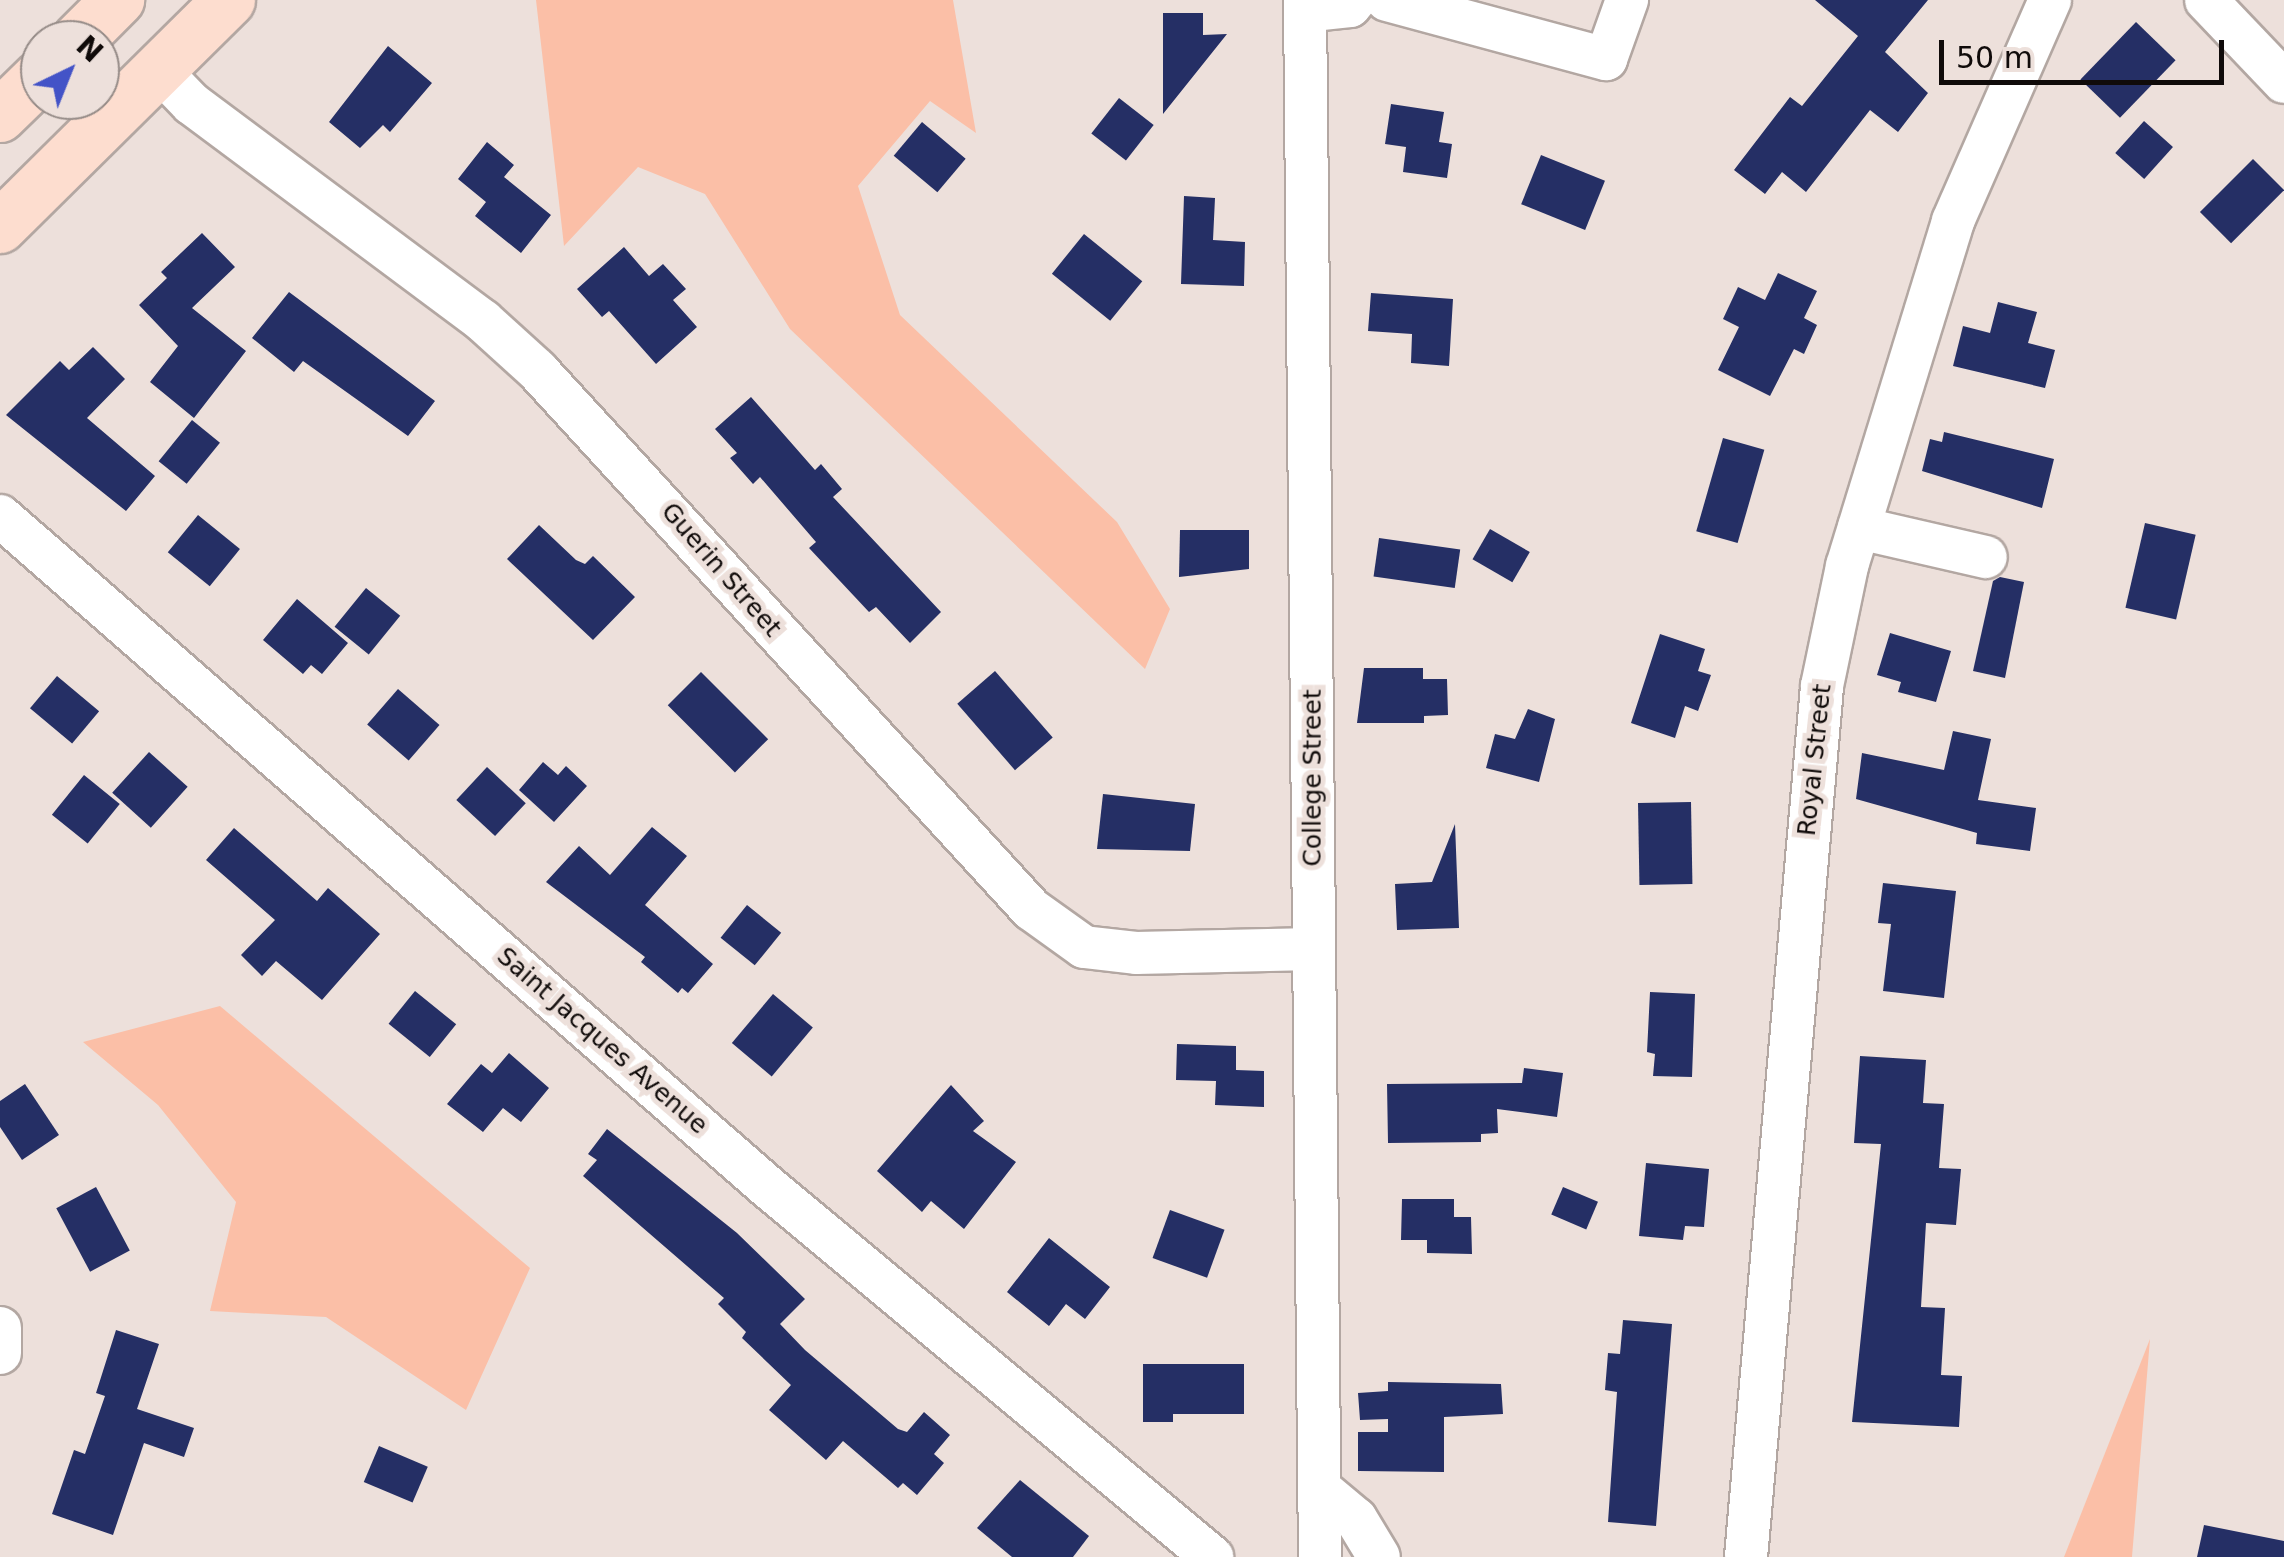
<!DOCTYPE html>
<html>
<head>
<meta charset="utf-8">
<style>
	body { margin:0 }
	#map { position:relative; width:2284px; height:1557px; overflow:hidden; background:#ede0db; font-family:"DejaVu Sans",sans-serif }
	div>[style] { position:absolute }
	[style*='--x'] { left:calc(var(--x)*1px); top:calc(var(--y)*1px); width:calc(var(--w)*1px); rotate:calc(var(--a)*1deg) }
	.green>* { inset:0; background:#fbbfa7 }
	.building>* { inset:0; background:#252f65; transform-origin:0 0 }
	.roads { filter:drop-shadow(2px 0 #b3a7a2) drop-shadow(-2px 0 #b3a7a2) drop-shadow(0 2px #b3a7a2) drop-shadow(0 -2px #b3a7a2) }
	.minor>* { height:42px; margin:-21px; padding:0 21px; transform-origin:21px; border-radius:21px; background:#fff }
	.major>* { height:52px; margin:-26px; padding:0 26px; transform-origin:26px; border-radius:26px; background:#fdddcf }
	span { translate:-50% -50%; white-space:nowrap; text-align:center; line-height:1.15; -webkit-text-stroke:10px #ede0db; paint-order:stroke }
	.street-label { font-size:25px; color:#100b0a }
	.north { position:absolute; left:20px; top:20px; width:100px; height:100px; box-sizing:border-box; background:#ede0db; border:2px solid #958b87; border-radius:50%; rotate:43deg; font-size:28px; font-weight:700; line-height:40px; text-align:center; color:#100b0a }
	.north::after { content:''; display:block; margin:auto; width:35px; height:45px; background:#4353c7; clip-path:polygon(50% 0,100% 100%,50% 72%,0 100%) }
	.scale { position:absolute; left:1939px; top:40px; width:285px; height:45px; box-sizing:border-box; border:5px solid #100b0a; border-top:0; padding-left:12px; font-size:30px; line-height:35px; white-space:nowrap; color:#100b0a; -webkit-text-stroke:8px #ede0db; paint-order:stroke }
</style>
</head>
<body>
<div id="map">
	<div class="green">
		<div style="clip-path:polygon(536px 0,953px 0,976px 133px,930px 101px,858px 186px,900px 315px,1117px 522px,1170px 609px,1145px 669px,790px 329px,705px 194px,638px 167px,564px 246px)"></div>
		<div style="clip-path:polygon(220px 1006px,530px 1268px,466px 1410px,326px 1317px,210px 1311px,236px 1202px,158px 1105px,83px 1042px)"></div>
		<div style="clip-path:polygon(2150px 1339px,2132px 1557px,2064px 1557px)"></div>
	</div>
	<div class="building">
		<div style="clip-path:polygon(1815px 0,1928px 0,1885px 52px,1928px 93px,1898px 132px,1870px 110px,1806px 192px,1782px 172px,1765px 194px,1734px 170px,1790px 97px,1802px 106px,1858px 36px)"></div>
		<div style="clip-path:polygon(1163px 13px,1203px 13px,1203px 35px,1227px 34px,1163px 114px)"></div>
		<div style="left:2136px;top:22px;width:55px;height:80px;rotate:44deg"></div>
		<div style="clip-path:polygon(388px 46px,432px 83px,390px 132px,383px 125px,360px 148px,329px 122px)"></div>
		<div style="left:1119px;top:98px;width:44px;height:45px;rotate:38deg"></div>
		<div style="clip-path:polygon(1391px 104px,1444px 112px,1439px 142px,1452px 144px,1447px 178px,1403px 172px,1406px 147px,1385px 144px)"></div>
		<div style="left:2144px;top:121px;width:39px;height:43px;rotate:42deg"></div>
		<div style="left:922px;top:122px;width:57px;height:44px;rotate:40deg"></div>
		<div style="clip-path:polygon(487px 142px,514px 165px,504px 177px,551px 215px,521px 253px,475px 216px,486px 202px,458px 179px)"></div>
		<div style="left:1541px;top:155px;width:69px;height:53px;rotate:22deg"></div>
		<div style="left:2253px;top:159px;width:44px;height:75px;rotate:45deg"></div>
		<div style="clip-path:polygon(1184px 196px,1215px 198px,1213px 240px,1245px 242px,1244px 286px,1181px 284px)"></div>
		<div style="clip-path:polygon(202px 233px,235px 267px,192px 308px,246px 351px,194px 418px,150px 382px,178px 346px,139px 305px,167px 278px,161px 272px)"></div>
		<div style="left:1084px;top:234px;width:75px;height:51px;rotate:39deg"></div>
		<div style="clip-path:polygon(624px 247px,649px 276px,663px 264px,686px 289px,673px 300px,697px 327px,656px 364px,609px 311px,602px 317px,577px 289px)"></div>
		<div style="clip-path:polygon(1778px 273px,1817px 291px,1804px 318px,1817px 325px,1804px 354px,1794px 349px,1770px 396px,1718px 370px,1739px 327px,1723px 319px,1738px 287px,1765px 300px)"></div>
		<div style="clip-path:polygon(289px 292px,435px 401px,408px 436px,303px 361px,294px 372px,252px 338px)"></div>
		<div style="clip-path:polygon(1371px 293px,1453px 299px,1449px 366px,1411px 363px,1412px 334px,1368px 331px)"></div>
		<div style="clip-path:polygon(1998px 302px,2037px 312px,2028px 343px,2055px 350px,2045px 388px,1953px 366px,1963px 326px,1990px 333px)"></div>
		<div style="clip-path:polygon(93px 347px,125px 379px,87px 418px,155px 476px,126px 511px,6px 415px,60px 361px,69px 370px)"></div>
		<div style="clip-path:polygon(751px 397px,815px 470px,821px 464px,842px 489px,833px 497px,941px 612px,910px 643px,876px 607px,869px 612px,809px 548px,816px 542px,760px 477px,753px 484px,730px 458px,737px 453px,715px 429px)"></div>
		<div style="left:192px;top:420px;width:36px;height:53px;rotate:39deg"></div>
		<div style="clip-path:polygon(1944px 432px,2054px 459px,2042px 508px,1922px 471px,1930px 439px,1942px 442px)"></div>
		<div style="left:1723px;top:438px;width:43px;height:97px;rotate:16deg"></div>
		<div style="left:198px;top:515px;width:54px;height:48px;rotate:39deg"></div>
		<div style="left:2145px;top:523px;width:52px;height:87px;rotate:13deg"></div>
		<div style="clip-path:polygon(539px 525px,576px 560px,585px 564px,593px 556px,635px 597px,593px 640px,507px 559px)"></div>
		<div style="left:1490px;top:529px;width:46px;height:35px;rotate:30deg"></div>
		<div style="clip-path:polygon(1180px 530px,1249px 530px,1249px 569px,1179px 577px)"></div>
		<div style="left:1379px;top:538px;width:82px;height:39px;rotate:8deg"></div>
		<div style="clip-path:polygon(2000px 577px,2024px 582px,2005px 678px,1973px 671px,1993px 581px)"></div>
		<div style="left:366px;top:588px;width:44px;height:50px;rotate:39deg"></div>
		<div style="clip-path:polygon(297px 599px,348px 643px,322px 674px,311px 665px,303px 674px,263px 640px)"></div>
		<div style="clip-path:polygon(1890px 633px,1951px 651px,1936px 702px,1898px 692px,1901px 682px,1877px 675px)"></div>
		<div style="clip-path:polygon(1660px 634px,1705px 649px,1698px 671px,1711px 675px,1698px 711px,1685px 706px,1675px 738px,1631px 723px)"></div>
		<div style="clip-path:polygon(1364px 668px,1423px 668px,1423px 679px,1447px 679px,1448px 715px,1424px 716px,1424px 723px,1357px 723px)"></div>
		<div style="left:995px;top:671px;width:88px;height:50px;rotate:49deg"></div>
		<div style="left:701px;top:672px;width:95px;height:47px;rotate:45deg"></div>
		<div style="left:57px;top:676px;width:55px;height:42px;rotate:40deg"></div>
		<div style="left:398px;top:689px;width:55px;height:47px;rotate:41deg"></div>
		<div style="clip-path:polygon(1528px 709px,1555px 719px,1539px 782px,1486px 768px,1495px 734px,1515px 739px)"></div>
		<div style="clip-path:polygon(1953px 731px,1991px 739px,1978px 800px,2036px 808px,2030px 851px,1976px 844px,1977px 833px,1856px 799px,1862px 753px,1944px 770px)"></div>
		<div style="left:149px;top:752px;width:52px;height:55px;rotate:42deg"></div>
		<div style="clip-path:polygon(543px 762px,558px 775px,566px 766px,587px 786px,554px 822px,519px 790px)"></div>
		<div style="left:487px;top:767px;width:53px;height:45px;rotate:43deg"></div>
		<div style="left:84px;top:775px;width:46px;height:51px;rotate:39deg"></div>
		<div style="clip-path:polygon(1103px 794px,1195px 804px,1190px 851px,1097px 849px)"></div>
		<div style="left:1691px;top:802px;width:82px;height:53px;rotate:89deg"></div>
		<div style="clip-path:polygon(1455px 824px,1459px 928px,1397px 930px,1395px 884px,1432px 882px)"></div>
		<div style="clip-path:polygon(652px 827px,687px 856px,645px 905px,713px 964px,688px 993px,682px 988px,678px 993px,641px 962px,645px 957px,546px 882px,579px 846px,610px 875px)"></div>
		<div style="clip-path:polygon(234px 828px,317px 901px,328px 888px,380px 934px,322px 1000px,276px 961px,262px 976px,241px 955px,275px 920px,206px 860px)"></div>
		<div style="clip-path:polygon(1883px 883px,1956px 891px,1944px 998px,1883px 991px,1891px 924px,1878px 923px)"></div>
		<div style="left:747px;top:905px;width:44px;height:42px;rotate:39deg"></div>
		<div style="left:415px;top:991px;width:53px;height:42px;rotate:39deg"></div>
		<div style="clip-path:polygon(1650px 992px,1695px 994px,1692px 1077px,1653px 1076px,1655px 1054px,1647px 1052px)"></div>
		<div style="left:773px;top:994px;width:52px;height:64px;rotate:40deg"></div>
		<div style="clip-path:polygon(1177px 1044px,1236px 1046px,1236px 1070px,1264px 1071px,1264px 1107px,1215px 1105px,1216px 1081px,1176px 1080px)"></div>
		<div style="clip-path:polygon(509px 1053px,549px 1088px,521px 1122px,503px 1108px,483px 1132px,447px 1104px,481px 1064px,492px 1073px)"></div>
		<div style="clip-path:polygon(1860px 1056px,1926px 1060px,1923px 1103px,1944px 1104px,1939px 1168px,1961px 1169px,1956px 1225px,1926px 1223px,1921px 1307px,1945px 1308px,1941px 1375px,1962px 1376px,1959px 1427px,1852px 1422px,1881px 1144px,1854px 1143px)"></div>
		<div style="clip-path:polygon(1524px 1068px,1563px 1073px,1557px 1117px,1497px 1109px,1498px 1133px,1481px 1134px,1481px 1142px,1388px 1143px,1387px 1084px,1522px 1083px)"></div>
		<div style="clip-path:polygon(25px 1084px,59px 1135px,22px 1160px,0 1127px,0 1101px)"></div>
		<div style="clip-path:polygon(951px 1085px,984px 1121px,973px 1131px,1016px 1162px,964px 1229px,931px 1201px,922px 1212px,877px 1171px)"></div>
		<div style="clip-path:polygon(607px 1129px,737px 1233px,805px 1299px,780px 1324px,805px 1350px,898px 1429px,907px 1432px,924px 1412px,950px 1435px,934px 1454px,944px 1463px,917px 1495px,903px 1483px,898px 1488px,843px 1441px,826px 1460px,769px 1410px,791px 1385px,742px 1338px,746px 1332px,718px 1304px,724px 1298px,583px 1176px,597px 1160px,588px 1154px)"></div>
		<div style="clip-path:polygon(1646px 1163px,1709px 1169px,1704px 1227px,1685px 1226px,1683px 1240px,1639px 1236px)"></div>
		<div style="left:96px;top:1187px;width:72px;height:45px;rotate:62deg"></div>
		<div style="left:1563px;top:1187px;width:38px;height:30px;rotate:23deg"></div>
		<div style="clip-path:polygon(1402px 1199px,1454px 1199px,1454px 1217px,1471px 1217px,1472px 1254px,1427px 1253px,1427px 1240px,1401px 1240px)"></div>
		<div style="left:1170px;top:1210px;width:58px;height:51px;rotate:20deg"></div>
		<div style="clip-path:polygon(1049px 1238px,1110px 1287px,1085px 1319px,1066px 1304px,1049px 1326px,1007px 1292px)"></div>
		<div style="clip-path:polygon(1623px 1320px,1672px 1324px,1656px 1526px,1608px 1522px,1617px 1392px,1605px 1390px,1608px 1353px,1620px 1354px)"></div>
		<div style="clip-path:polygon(116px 1330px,159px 1344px,137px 1409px,194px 1428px,184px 1457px,144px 1443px,113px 1535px,52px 1514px,74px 1450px,85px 1454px,105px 1396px,96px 1393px)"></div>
		<div style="clip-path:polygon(1143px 1364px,1244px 1364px,1244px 1414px,1173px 1414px,1173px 1422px,1143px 1422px)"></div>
		<div style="clip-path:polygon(1388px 1382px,1501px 1384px,1503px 1414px,1444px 1417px,1444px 1472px,1358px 1471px,1358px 1432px,1388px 1432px,1388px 1419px,1360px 1420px,1358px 1393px,1388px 1391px)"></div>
		<div style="left:379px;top:1446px;width:53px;height:39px;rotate:23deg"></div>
		<div style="clip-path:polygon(1020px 1480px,1089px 1536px,1073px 1557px,1012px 1557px,977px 1528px)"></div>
		<div style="clip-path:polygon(2204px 1525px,2284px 1541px,2284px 1557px,2197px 1557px)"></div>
	</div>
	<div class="roads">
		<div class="minor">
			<div style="--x:1305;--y:0;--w:1557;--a:89.45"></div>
			<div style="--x:1387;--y:0;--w:227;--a:15.1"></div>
			<div style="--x:1606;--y:59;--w:63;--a:-70.4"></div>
			<div style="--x:2206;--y:0;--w:113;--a:46.4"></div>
			<div style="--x:1305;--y:11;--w:45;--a:-6.3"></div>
			<div style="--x:1350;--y:6;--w:8;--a:-50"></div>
			<div style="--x:160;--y:71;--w:46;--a:45.9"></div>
			<div style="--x:192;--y:104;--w:363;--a:36.7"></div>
			<div style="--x:483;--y:321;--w:73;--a:42.2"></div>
			<div style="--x:537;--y:370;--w:731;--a:47.49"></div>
			<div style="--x:1031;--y:909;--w:65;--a:35.6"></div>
			<div style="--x:1084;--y:947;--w:52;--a:6.6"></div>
			<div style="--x:1136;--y:953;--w:177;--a:-1.3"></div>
			<div style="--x:0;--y:516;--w:1021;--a:41.15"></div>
			<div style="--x:769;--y:1188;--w:577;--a:39.79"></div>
			<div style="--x:1859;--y:528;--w:130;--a:12.9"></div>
			<div style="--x:0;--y:1328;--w:25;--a:90"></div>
			<div style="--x:1319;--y:1488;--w:48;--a:40"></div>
			<div style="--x:1356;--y:1519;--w:44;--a:58.8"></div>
			<div style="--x:1746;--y:1557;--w:874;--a:-85.01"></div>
			<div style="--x:1822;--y:686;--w:123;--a:-78.2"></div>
			<div style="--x:1847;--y:566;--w:361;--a:-72.9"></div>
			<div style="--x:1953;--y:221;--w:241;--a:-66.3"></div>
		</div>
		<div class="major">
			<div style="--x:78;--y:40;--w:57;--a:-45"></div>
			<div style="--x:0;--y:116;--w:56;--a:-44.3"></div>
			<div style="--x:0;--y:227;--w:322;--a:-44.7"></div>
		</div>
	</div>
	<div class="street-label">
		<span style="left:721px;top:570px;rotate:49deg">Guerin Street</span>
		<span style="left:1815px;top:760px;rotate:-84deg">Royal Street</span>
		<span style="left:1313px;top:778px;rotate:-90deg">College Street</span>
		<span style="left:602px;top:1041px;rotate:41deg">Saint Jacques Avenue</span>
	</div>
	<div class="north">N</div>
	<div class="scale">50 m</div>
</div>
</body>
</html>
